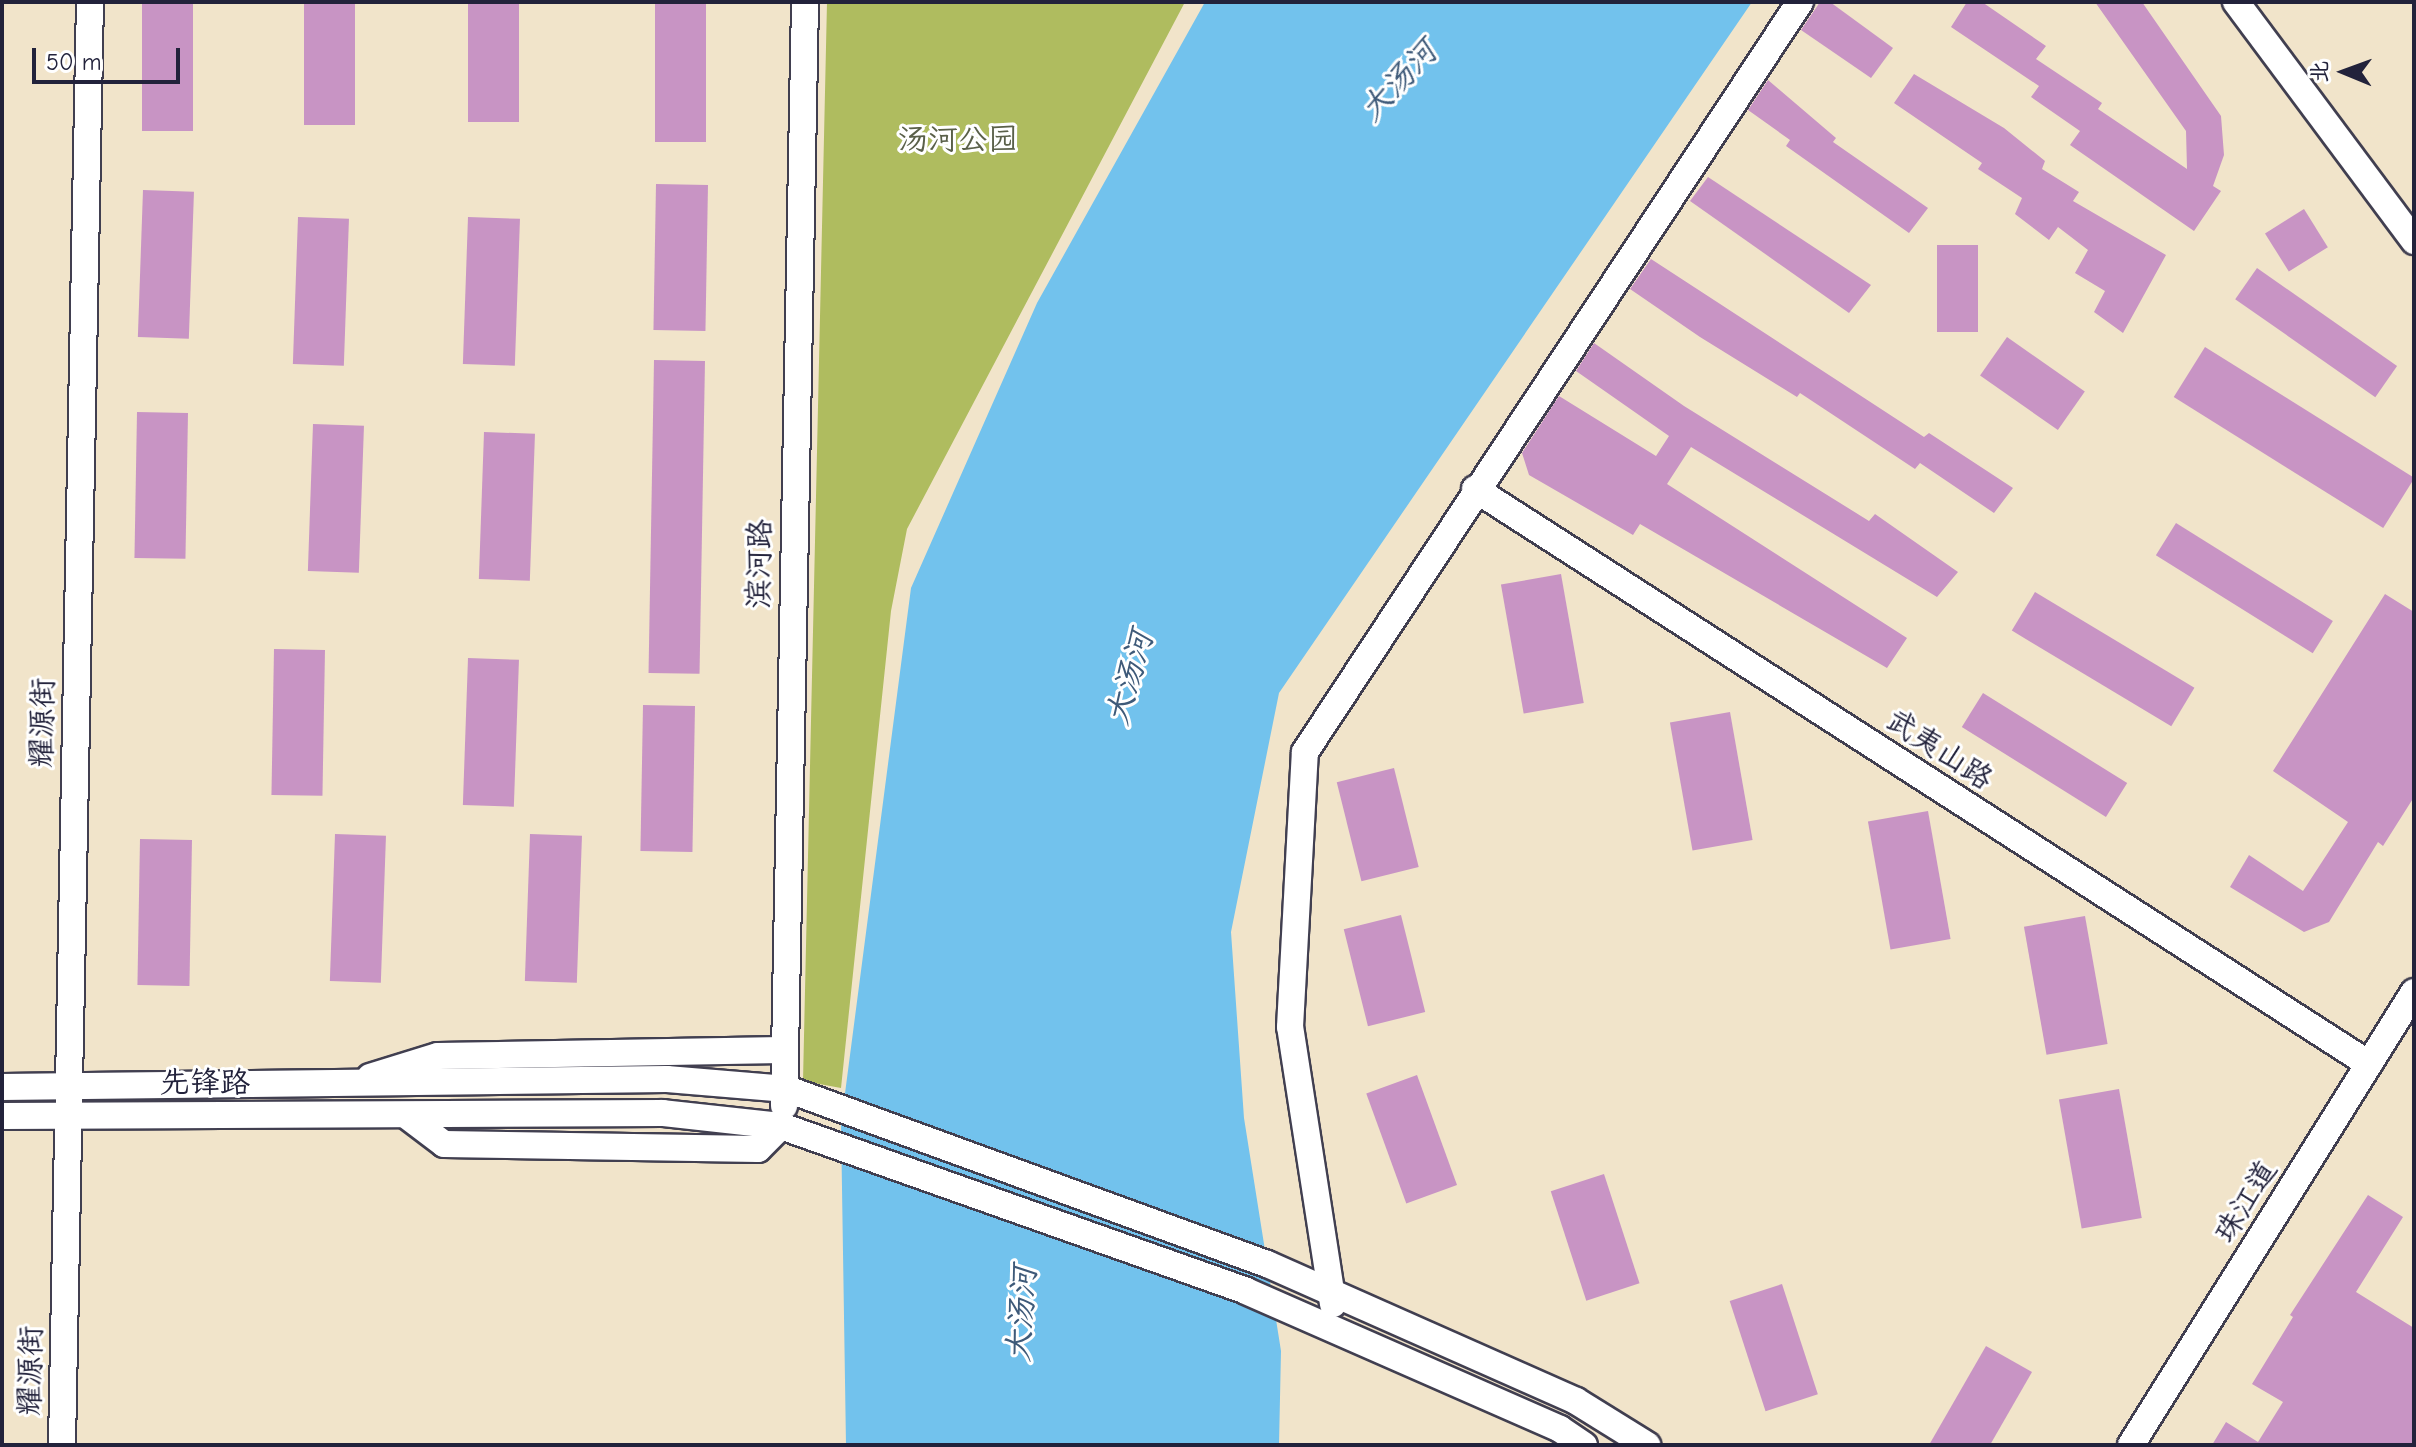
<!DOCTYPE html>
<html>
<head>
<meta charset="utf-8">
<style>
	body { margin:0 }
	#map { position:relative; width:2416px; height:1447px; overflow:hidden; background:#f1e4ca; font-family:"Comic Neue","LXGW WenKai TC",sans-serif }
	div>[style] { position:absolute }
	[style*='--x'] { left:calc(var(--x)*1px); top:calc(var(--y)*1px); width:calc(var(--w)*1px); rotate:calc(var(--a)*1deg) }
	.green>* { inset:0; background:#afbc5f }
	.water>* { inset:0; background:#72c2ed }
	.building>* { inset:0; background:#c894c4; transform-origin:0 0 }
	.roads { filter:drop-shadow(2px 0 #413f50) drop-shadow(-2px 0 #413f50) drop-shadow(0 2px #413f50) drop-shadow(0 -2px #413f50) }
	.tertiary>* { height:26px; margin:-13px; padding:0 13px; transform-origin:13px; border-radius:13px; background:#fff }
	span { translate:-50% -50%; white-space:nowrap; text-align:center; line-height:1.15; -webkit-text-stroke:6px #fff; paint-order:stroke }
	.park-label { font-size:30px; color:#5a6049 }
	.street-label { font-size:30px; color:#22223b }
	.water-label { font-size:32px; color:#3e5a79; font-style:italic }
	.frame { position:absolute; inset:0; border:4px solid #22223b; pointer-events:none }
	.north { position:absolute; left:2304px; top:32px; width:80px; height:80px; -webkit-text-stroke:6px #fff; paint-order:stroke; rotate:271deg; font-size:22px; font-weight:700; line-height:32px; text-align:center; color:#22223b }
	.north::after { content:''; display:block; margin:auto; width:28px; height:36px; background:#22223b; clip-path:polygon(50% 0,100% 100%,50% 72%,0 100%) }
	.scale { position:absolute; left:32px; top:48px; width:148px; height:36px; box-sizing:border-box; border:4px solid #22223b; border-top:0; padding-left:10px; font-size:24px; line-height:28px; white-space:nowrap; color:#22223b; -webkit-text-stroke:6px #fff; paint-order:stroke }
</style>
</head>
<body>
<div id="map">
	<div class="green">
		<div style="clip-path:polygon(827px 2px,1185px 2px,907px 529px,891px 611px,841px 1088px,803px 1081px)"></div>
	</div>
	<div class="water">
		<div style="clip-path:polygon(1205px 2px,1752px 2px,1279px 693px,1231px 932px,1244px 1118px,1281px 1351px,1279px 1445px,846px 1445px,841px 1124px,911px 588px,1037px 303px)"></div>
	</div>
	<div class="building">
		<div style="left:142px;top:2px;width:51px;height:129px"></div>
		<div style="left:304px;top:2px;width:51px;height:123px"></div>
		<div style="left:468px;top:2px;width:51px;height:120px"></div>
		<div style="left:655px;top:2px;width:51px;height:140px"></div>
		<div style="clip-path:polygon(1820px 2px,1830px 2px,1893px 48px,1871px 78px,1801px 30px)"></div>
		<div style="clip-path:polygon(1967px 2px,1982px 2px,2046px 46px,2036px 59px,2102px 103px,2098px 109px,2187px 169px,2186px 131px,2095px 2px,2142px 2px,2221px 116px,2224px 155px,2213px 186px,2221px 191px,2194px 231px,2070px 145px,2080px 131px,2031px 97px,2039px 86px,1951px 27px)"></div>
		<div style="clip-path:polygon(1914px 74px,2004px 128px,2045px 161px,2042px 169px,2079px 192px,2073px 201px,2166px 255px,2123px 333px,2094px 312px,2105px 291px,2075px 273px,2088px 250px,2058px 227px,2049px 240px,2015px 214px,2022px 198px,1978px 169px,1982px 163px,1894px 103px)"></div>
		<div style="clip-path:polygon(1768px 80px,1836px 138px,1833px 142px,1928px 208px,1909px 233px,1786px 146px,1790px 140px,1748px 110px)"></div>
		<div style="clip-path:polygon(1708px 177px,1871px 285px,1849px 313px,1690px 201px)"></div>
		<div style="left:656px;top:184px;width:52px;height:146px;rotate:1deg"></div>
		<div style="left:143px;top:190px;width:51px;height:147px;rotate:2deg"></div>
		<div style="left:2304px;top:209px;width:45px;height:46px;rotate:58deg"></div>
		<div style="left:298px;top:217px;width:51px;height:147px;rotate:2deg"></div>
		<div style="left:468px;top:217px;width:52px;height:147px;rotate:2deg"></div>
		<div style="left:1937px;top:245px;width:41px;height:87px"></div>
		<div style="clip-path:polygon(1651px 259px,1924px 437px,1929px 433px,2013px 488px,1994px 513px,1920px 463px,1915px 469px,1800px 393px,1797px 397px,1700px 337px,1630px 289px)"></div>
		<div style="left:2257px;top:268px;width:171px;height:38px;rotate:35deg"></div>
		<div style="left:2007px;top:337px;width:95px;height:47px;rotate:35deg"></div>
		<div style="clip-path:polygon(1594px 343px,1684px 406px,1869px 521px,1875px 514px,1958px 572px,1937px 597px,1691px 447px,1667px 484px,1907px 638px,1887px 668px,1640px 524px,1633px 535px,1529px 475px,1522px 453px,1559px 396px,1656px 456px,1669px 436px,1576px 371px)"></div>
		<div style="left:2205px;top:347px;width:247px;height:59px;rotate:32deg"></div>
		<div style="left:654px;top:360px;width:51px;height:313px;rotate:1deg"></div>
		<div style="left:137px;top:412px;width:51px;height:146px;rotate:1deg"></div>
		<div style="left:313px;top:424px;width:51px;height:147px;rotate:2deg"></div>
		<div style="left:484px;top:432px;width:51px;height:147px;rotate:2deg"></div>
		<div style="left:2176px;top:523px;width:185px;height:38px;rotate:32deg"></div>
		<div style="left:1561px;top:574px;width:131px;height:61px;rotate:80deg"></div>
		<div style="left:2035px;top:592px;width:186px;height:45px;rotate:31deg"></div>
		<div style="clip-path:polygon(2385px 594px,2414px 612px,2414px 797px,2383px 846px,2378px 842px,2329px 922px,2304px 932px,2230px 887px,2249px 855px,2303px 891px,2348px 822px,2273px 771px)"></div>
		<div style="left:274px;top:649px;width:51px;height:146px;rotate:1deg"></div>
		<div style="left:468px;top:658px;width:51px;height:147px;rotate:2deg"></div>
		<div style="left:1983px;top:693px;width:170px;height:40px;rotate:32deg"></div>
		<div style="left:643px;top:705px;width:52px;height:146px;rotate:1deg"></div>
		<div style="left:1730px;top:712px;width:130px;height:61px;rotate:80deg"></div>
		<div style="left:1394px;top:768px;width:102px;height:59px;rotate:76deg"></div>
		<div style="left:1928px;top:811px;width:130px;height:61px;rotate:80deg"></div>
		<div style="left:335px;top:834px;width:51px;height:147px;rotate:2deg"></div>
		<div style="left:530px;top:834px;width:52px;height:147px;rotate:2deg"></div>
		<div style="left:140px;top:839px;width:52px;height:146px;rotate:1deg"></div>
		<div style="left:1401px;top:915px;width:100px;height:59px;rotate:76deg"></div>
		<div style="left:2085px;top:916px;width:130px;height:62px;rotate:80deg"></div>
		<div style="left:1417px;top:1075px;width:117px;height:54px;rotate:70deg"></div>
		<div style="left:2119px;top:1089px;width:131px;height:61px;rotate:80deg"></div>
		<div style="left:1604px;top:1174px;width:115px;height:56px;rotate:72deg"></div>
		<div style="clip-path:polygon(2368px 1195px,2403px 1217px,2356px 1292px,2414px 1328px,2414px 1445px,2212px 1445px,2226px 1422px,2258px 1442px,2283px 1402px,2252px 1384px,2293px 1317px,2290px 1315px)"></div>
		<div style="left:1782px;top:1284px;width:116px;height:55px;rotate:72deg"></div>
		<div style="clip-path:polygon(1986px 1346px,2032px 1372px,1990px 1445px,1929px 1445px)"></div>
	</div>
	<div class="roads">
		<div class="tertiary">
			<div style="--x:2236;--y:2;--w:298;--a:53.3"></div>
			<div style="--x:1475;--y:489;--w:1063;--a:32.75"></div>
			<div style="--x:370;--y:1077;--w:71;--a:-17.2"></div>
			<div style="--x:438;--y:1056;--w:344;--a:-1"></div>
			<div style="--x:2;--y:1087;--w:665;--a:-0.69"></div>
			<div style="--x:667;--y:1079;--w:120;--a:4.8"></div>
			<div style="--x:787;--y:1089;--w:511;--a:20.03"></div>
			<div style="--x:1267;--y:1264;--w:338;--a:23.9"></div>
			<div style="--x:1576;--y:1401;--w:84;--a:31.8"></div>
			<div style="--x:784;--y:1106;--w:1104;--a:-88.91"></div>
			<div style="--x:2;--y:1116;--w:661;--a:-0.26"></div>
			<div style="--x:663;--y:1113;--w:119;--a:6.3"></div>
			<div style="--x:781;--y:1126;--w:493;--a:19.5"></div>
			<div style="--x:1246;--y:1291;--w:343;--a:23.7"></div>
			<div style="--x:1560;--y:1429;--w:29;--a:34"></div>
			<div style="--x:407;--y:1116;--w:46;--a:37.1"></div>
			<div style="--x:444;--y:1144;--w:314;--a:0.9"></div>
			<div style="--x:758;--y:1149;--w:33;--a:-45"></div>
			<div style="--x:1333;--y:1304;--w:280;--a:-98.8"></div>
			<div style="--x:1290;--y:1027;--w:275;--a:-86.9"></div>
			<div style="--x:1305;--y:752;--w:899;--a:-56.58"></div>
			<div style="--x:62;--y:1445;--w:1443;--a:-88.89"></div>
			<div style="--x:2131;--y:1445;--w:534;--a:-58.01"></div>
		</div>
	</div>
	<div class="park-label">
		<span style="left:958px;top:140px">汤河公园</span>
	</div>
	<div class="street-label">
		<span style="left:760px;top:564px;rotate:-89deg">滨河路</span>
		<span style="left:43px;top:723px;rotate:-89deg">耀源街</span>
		<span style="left:1939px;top:750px;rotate:33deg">武夷山路</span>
		<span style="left:205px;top:1083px">先锋路</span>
		<span style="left:2246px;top:1202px;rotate:-58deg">珠江道</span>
		<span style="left:31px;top:1371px;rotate:-89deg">耀源街</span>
	</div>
	<div class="water-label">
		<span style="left:1399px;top:81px;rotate:-47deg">大汤河</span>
		<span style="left:1130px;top:678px;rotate:-74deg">大汤河</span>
		<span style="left:1022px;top:1314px;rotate:-86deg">大汤河</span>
	</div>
	<div class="frame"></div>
	<div class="north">北</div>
	<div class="scale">50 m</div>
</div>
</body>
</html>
